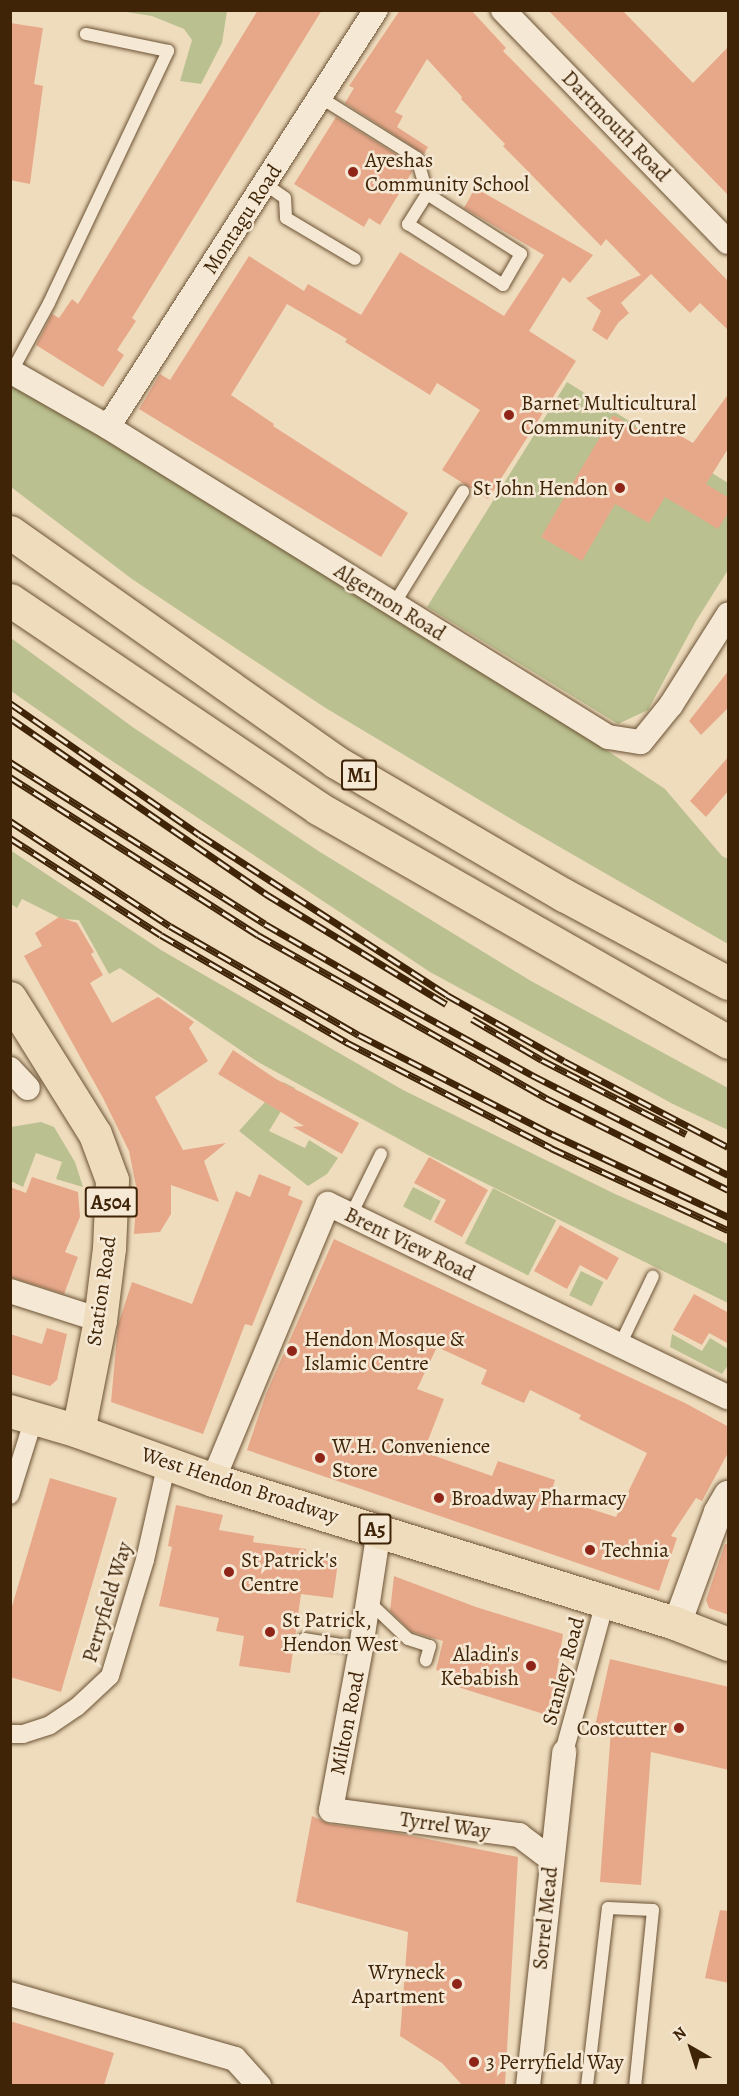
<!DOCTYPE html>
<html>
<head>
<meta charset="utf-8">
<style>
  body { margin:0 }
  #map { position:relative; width:739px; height:2096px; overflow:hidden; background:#efdcbd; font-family:Alegreya,serif }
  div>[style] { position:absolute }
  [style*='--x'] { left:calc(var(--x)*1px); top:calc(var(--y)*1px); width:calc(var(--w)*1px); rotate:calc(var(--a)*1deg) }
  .green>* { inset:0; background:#bac090; transform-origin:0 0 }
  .building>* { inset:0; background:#e7a88a }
  .roads { filter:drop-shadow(0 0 2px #6b5234) drop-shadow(0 0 2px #6b5234) }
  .service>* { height:12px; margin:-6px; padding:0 6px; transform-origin:6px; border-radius:6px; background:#f5e8d4 }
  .pedestrian>* { height:18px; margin:-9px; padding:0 9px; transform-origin:9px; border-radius:9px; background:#f5e8d4 }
  .minor>* { height:24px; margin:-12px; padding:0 12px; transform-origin:12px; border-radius:12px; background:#f5e8d4 }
  .tertiary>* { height:28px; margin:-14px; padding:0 14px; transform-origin:14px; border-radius:14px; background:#f5e8d4 }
  .primary>* { height:33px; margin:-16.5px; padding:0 16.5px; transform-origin:16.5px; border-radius:16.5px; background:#efdcbd }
  .motorway>* { height:33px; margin:-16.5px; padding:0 16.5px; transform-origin:16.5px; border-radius:16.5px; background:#efdcbd }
  .rail>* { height:7px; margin-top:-3.5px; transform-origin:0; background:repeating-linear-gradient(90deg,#f5e8d4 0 14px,#3f2407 0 28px); box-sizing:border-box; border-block:2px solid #3f2407 }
  .dots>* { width:16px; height:16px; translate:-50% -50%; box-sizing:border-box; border:3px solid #f5e8d4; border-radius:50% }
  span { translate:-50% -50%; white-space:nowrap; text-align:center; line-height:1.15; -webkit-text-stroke:5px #f5e8d4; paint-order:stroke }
  .shield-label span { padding:2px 4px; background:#f5e8d4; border:2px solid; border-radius:4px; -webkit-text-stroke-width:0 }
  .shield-label { font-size:20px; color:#3f2407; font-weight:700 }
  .street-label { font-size:21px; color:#3f2407 }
  .poi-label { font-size:21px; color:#3f2407 }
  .left { translate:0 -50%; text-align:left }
  .right { translate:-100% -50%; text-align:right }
  .frame { position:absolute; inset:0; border:12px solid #3f2407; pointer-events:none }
  .north { position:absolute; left:661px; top:2018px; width:60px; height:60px; -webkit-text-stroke:4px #f5e8d4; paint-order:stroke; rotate:321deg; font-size:16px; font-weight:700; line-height:24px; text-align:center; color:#3f2407 }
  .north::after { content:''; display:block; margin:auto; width:21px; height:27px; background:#3f2407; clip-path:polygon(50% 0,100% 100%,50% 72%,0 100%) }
</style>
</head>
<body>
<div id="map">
  <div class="green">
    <i style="clip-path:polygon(120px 11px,227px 11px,222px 43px,201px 84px,180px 81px,192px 40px,184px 29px,152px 16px)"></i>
    <i style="clip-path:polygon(10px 380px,525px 696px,665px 789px,722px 856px,728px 859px,728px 944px,518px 823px,324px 707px,132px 579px,11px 487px)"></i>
    <i style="clip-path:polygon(567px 382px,728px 483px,728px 570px,696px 621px,648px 710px,618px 724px,427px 607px)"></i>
    <i style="clip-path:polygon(11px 638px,134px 728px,320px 852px,531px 981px,728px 1088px,728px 1130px,673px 1104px,430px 972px,97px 751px,11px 691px)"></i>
    <i style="clip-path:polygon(10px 850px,161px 950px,403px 1090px,615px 1194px,728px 1244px,728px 1303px,430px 1156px,258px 1062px,120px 968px,109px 974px,79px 920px,62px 919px,22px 899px,17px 908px,11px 904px)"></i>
    <i style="clip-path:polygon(283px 1082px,295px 1088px,269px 1131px,305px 1148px,309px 1140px,338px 1158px,327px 1174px,308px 1186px,239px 1131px)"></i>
    <i style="clip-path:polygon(41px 1122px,54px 1127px,75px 1162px,83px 1187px,56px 1179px,62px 1162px,36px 1153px,23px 1187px,11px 1181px,11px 1127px)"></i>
    <i style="left:413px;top:1187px;width:31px;height:22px;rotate:27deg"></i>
    <i style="left:493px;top:1188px;width:71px;height:62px;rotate:27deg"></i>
    <i style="left:581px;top:1271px;width:25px;height:27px;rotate:26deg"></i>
    <i style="clip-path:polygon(672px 1334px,702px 1351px,710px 1338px,728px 1349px,728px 1365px,722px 1374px,670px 1347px)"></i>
  </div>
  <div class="building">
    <i style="clip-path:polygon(258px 10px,322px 10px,132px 318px,136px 321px,117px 350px,124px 355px,103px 387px,36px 345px,52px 314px,59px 318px,72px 299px,78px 304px)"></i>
    <i style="clip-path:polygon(400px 10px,471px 10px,506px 48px,503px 51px,729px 282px,729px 331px,700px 303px,690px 313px,651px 274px,621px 303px,629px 313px,618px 323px,607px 340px,592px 330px,601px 311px,586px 298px,641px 275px,606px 239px,601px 246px,503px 146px,505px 144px,461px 99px,462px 97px,427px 59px,395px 112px,403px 116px,397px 127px,428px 147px,424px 154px,345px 103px,354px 88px,349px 86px)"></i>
    <i style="clip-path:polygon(548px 10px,622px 10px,693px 83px,729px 46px,729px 196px)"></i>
    <i style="clip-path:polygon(10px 23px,43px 28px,34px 84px,43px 86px,30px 184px,10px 180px)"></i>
    <i style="clip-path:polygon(336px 117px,410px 163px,412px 172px,380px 225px,369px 218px,364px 227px,294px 184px)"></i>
    <i style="clip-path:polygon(475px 188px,593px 255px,570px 283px,563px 277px,529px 331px,576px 361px,488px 499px,442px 470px,480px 410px,437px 383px,430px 395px,345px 342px,347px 339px,287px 304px,231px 395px,274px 424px,273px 426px,408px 513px,381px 557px,139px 409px,160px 374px,170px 380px,249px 256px,304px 291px,308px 284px,361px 315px,400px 252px,504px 316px,544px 255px,464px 208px)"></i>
    <i style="clip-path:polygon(729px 393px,729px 447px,706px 484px,729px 498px,729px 511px,718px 529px,665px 497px,649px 523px,615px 504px,582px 561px,541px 537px,613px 415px,650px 436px,658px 423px,693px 443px)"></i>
    <i style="clip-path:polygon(729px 670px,729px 707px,701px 735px,689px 721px)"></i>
    <i style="clip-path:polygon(729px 756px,729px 790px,706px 817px,690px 801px)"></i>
    <i style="clip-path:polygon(59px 917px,77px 923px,94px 952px,91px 954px,103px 975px,90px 983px,112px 1023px,158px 997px,194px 1022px,189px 1028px,208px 1061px,155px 1097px,183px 1150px,226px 1143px,204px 1161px,219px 1202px,171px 1185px,171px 1214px,160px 1232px,134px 1234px,137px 1191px,129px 1151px,103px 1098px,24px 956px,42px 946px,35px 933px)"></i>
    <i style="clip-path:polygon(233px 1050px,276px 1079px,359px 1123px,342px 1154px,293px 1127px,304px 1126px,218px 1074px)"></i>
    <i style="clip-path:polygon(429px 1157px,488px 1190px,462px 1237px,434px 1222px,446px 1200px,414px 1183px)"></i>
    <i style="clip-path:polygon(259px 1174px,291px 1187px,288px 1195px,303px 1201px,252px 1326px,245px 1324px,203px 1434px,111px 1402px,118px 1325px,132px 1282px,192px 1304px,236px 1191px,250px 1197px)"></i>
    <i style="clip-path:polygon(32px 1177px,78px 1192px,80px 1217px,65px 1252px,78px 1257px,64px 1294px,10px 1277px,10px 1187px,26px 1193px)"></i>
    <i style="clip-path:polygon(560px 1225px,619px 1258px,607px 1280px,580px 1265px,567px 1289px,534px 1271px)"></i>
    <i style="clip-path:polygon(evenodd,334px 1239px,685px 1403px,729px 1427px,729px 1451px,702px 1501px,696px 1498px,671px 1536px,677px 1538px,659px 1591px,247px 1450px,266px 1394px,334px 1239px,437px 1347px,487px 1370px,481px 1384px,524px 1403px,530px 1390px,581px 1415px,579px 1419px,647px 1453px,616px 1517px,550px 1496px,555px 1480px,498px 1461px,492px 1476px,435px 1456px,438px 1447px,427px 1443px,444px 1399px,417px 1389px,437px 1347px)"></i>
    <i style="clip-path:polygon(694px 1294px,729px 1313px,729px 1344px,709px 1333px,702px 1345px,673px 1330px)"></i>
    <i style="clip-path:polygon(47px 1328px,67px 1334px,57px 1380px,50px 1386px,10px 1374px,10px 1334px,42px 1344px)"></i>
    <i style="clip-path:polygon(50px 1478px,117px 1498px,61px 1692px,10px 1677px,10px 1613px)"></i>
    <i style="clip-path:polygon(176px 1505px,223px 1515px,219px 1530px,254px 1536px,253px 1542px,306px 1549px,305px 1557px,338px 1562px,333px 1598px,301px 1594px,290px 1673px,239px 1666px,244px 1636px,216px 1631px,219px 1618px,159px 1606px,172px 1547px,168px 1546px)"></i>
    <i style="clip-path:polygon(725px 1544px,729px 1544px,729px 1615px,709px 1608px,706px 1600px)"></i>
    <i style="clip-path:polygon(394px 1576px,476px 1607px,563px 1634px,550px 1716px,458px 1687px,460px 1675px,436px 1670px,443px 1641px,412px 1632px,390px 1611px)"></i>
    <i style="clip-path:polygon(610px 1659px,729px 1687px,729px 1770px,651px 1752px,641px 1885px,600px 1882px,611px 1729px,595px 1726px)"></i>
    <i style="clip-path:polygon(312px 1816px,329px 1824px,397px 1833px,518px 1857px,505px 2085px,462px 2085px,442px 2063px,400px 2036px,408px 1932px,296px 1902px)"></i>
    <i style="clip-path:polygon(720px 1910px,729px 1911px,729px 1983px,705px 1978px)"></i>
    <i style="clip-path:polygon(10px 2021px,114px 2053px,104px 2085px,10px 2085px)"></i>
  </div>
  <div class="roads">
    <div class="service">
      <i style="--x:318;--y:96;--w:117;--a:32.1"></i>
      <i style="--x:417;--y:158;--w:37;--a:74"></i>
      <i style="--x:427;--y:194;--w:36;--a:122"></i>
      <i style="--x:408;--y:224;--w:113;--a:32.7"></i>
      <i style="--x:503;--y:285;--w:36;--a:-60"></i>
      <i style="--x:521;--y:254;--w:112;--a:-147.4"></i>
      <i style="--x:265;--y:184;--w:24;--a:35"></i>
      <i style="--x:285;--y:198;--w:20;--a:87"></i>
      <i style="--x:286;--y:218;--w:80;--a:30.7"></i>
      <i style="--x:12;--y:371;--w:77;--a:-61.4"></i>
      <i style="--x:49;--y:303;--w:279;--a:-64.7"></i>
      <i style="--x:168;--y:51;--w:84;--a:-168.3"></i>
      <i style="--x:394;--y:604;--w:132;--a:-58.4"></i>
      <i style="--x:351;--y:1215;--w:68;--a:-63.8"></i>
      <i style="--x:620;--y:1345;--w:76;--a:-64.4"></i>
      <i style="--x:368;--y:1601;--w:55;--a:43.5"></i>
      <i style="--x:408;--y:1639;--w:23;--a:18"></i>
      <i style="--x:430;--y:1646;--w:15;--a:106"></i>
      <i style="--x:304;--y:1639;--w:58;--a:9"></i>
      <i style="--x:587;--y:2086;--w:179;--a:-83.3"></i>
      <i style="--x:608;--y:1908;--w:45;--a:2.5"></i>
      <i style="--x:653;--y:1910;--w:177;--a:95.8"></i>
    </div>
    <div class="pedestrian">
      <i style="--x:10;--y:1495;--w:81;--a:-72.7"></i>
      <i style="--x:10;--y:1734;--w:13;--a:0"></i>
      <i style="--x:23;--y:1734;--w:28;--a:-18"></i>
      <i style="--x:50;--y:1725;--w:32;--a:-34"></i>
      <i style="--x:77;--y:1707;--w:45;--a:-43.2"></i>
      <i style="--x:110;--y:1676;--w:121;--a:-73.2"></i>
      <i style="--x:145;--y:1560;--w:100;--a:-77.3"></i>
      <i style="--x:564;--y:1752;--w:156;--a:-74.7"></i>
    </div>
    <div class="minor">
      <i style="--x:503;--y:10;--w:323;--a:45.9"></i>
      <i style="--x:10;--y:371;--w:113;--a:29.7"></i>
      <i style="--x:108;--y:427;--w:588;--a:31.8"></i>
      <i style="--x:608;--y:737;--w:33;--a:9"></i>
      <i style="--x:641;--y:742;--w:48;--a:-51"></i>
      <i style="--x:671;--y:705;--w:107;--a:-57.7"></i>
      <i style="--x:108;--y:427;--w:496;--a:-57.3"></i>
      <i style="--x:10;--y:1069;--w:26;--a:47"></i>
      <i style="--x:10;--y:1291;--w:95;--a:17.9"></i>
      <i style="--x:213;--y:1480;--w:299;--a:-67.4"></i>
      <i style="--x:328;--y:1204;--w:444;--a:25.8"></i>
      <i style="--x:379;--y:1530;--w:119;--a:98.7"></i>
      <i style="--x:361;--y:1648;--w:165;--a:100.5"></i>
      <i style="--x:331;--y:1810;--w:190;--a:7.6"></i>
      <i style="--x:519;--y:1835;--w:40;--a:37"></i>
      <i style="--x:10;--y:1994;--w:234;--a:16.1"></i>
      <i style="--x:235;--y:2059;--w:36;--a:48"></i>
      <i style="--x:528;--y:2086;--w:336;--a:-83.8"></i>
    </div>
    <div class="tertiary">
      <i style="--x:677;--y:1624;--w:119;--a:-69.9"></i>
      <i style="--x:718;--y:1512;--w:20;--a:-60"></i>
    </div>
    <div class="primary">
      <i style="--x:10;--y:998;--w:160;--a:58"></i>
      <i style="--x:95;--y:1134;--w:49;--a:69.7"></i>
      <i style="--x:112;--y:1180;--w:68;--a:92.5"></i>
      <i style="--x:109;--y:1248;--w:73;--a:97.1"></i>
      <i style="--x:100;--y:1320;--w:113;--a:101.2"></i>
      <i style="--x:10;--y:1411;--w:71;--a:16.4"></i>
      <i style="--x:78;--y:1431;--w:144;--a:19.9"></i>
      <i style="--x:213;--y:1480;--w:486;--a:17.2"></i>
      <i style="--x:677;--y:1624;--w:55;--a:21.4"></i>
    </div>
    <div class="motorway">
      <i style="--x:10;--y:532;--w:399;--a:35.2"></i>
      <i style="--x:336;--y:762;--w:264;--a:30.3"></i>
      <i style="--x:564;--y:895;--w:186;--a:28.2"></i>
      <i style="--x:10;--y:600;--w:372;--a:34"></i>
      <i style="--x:318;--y:808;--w:472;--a:29.7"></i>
    </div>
  </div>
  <div class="rail">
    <i style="--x:10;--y:703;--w:231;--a:34.8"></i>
    <i style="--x:200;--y:835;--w:294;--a:32.9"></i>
    <i style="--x:447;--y:995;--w:134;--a:29.4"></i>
    <i style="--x:564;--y:1061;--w:185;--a:27.7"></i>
    <i style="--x:10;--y:718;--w:311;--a:34.5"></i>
    <i style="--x:266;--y:894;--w:211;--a:31.4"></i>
    <i style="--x:10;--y:762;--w:302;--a:32.4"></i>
    <i style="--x:265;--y:924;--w:170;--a:30"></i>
    <i style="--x:412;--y:1009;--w:137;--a:28.8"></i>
    <i style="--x:532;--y:1075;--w:220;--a:27"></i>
    <i style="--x:10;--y:777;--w:294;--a:32.5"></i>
    <i style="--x:258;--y:935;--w:331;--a:29.5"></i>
    <i style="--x:546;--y:1098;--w:204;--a:26.8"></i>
    <i style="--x:10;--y:821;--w:191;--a:33.3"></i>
    <i style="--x:170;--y:926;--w:218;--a:30"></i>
    <i style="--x:359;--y:1035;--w:217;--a:27.2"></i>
    <i style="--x:552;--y:1134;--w:195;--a:25.2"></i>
    <i style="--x:10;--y:838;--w:179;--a:32.7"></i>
    <i style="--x:161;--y:935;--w:214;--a:30"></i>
    <i style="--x:346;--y:1042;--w:231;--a:27.3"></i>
    <i style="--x:551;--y:1148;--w:195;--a:24.9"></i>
    <i style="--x:472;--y:1019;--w:81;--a:30.4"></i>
    <i style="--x:542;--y:1060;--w:162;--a:27.2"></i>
  </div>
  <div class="dots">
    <i style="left:353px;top:172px;background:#8f2418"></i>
    <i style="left:509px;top:415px;background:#8f2418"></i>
    <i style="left:620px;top:488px;background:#8f2418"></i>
    <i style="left:292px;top:1351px;background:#8f2418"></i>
    <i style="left:320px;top:1458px;background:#8f2418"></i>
    <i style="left:439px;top:1498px;background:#8f2418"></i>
    <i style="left:590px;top:1550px;background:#8f2418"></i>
    <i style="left:229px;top:1572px;background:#8f2418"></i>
    <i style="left:270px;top:1632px;background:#8f2418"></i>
    <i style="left:531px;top:1666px;background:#8f2418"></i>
    <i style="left:679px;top:1728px;background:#8f2418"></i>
    <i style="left:457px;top:1984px;background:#8f2418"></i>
    <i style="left:474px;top:2062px;background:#8f2418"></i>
  </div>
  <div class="shield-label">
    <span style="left:359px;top:775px">M1</span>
    <span style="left:111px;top:1202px">A504</span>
    <span style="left:375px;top:1529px">A5</span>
  </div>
  <div class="street-label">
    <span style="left:616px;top:126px;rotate:46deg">Dartmouth Road</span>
    <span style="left:242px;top:219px;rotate:-57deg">Montagu Road</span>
    <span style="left:390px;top:602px;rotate:32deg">Algernon Road</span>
    <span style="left:410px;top:1244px;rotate:26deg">Brent View Road</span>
    <span style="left:101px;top:1291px;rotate:-82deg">Station Road</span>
    <span style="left:240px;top:1485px;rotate:18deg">West Hendon Broadway</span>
    <span style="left:107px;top:1602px;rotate:-73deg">Perryfield Way</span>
    <span style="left:563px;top:1671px;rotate:-75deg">Stanley Road</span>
    <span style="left:347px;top:1723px;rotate:-79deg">Milton Road</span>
    <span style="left:445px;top:1825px;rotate:8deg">Tyrrel Way</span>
    <span style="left:545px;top:1918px;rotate:-84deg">Sorrel Mead</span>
  </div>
  <div class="poi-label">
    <span class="left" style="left:365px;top:172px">Ayeshas<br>Community School</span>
    <span class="left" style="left:521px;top:415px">Barnet Multicultural<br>Community Centre</span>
    <span class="right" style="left:608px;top:488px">St John Hendon</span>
    <span class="left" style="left:304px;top:1351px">Hendon Mosque &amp;<br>Islamic Centre</span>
    <span class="left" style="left:332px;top:1458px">W.H. Convenience<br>Store</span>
    <span class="left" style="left:451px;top:1498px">Broadway Pharmacy</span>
    <span class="left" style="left:602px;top:1550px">Technia</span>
    <span class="left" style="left:241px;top:1572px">St Patrick's<br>Centre</span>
    <span class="left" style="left:282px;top:1632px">St Patrick,<br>Hendon West</span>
    <span class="right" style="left:519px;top:1666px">Aladin's<br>Kebabish</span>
    <span class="right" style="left:667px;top:1728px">Costcutter</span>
    <span class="right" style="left:445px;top:1984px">Wryneck<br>Apartment</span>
    <span class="left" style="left:486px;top:2062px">3 Perryfield Way</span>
  </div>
  <div class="frame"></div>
  <div class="north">N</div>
</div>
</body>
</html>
